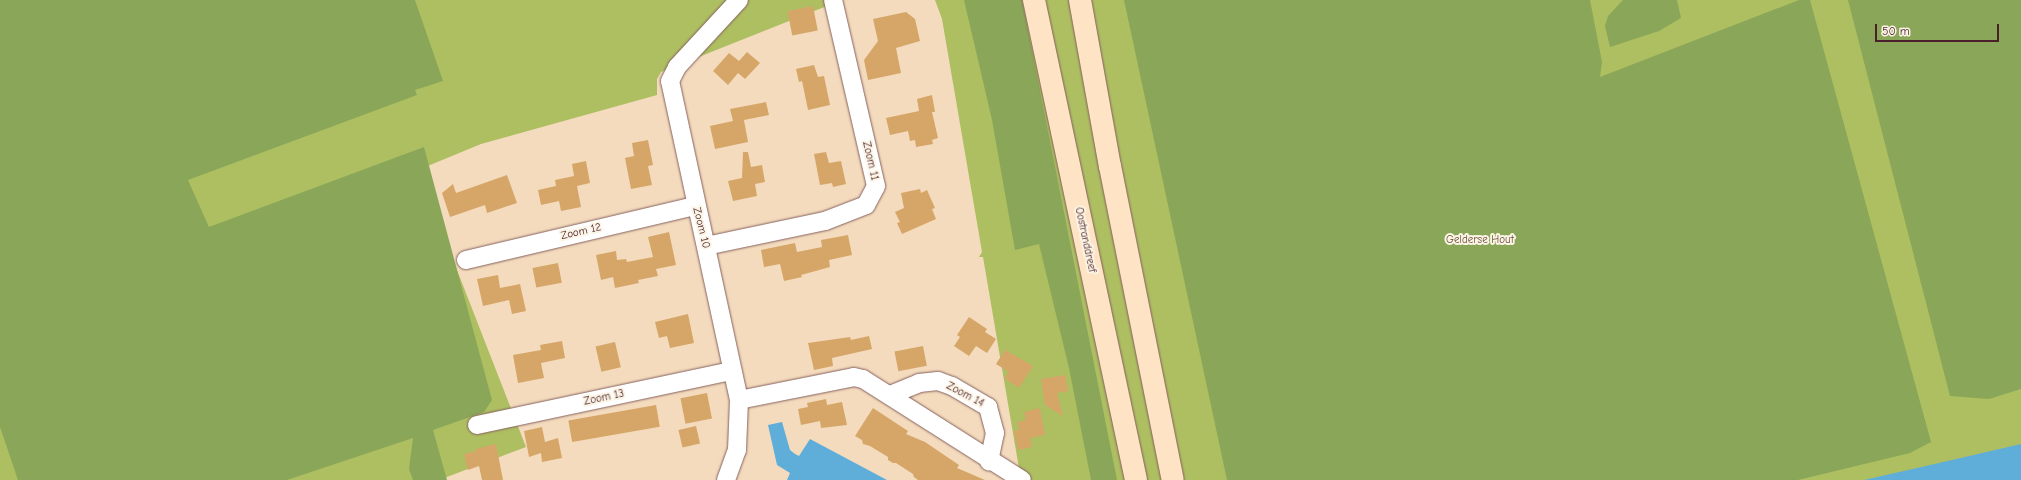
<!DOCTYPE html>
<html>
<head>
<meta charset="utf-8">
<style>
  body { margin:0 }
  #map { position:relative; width:2021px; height:480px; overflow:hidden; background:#f4dbbd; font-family:"Comic Neue",sans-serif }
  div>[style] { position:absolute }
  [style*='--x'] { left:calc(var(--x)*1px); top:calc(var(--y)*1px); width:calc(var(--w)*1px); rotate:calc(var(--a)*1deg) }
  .green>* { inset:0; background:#aebf62 }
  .forest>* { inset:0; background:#8aa658 }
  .water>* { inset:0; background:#5faed9 }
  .building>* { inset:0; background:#d5a667; transform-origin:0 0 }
  .roads { filter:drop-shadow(0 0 1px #86615e) drop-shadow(0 0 1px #86615e) }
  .street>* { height:18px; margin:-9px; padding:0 9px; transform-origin:9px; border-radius:9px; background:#fff }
  .secondary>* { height:22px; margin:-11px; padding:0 11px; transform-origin:11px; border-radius:11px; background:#fee4c5 }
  span { translate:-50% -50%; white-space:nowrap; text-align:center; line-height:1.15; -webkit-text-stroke:4px #fcf5e5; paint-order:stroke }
  .street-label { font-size:11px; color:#4a1f2b }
  .park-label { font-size:11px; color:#684f3c }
  .scale { position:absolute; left:1875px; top:24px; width:124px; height:18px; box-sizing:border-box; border:2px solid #4a1f2b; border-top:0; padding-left:5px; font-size:12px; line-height:14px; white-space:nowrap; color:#4a1f2b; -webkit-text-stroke:3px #fcf5e5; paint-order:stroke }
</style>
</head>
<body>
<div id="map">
  <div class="green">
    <i style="clip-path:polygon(0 0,842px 0,661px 72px,657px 79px,657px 95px,481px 144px,418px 170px,526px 447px,439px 480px,0 480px)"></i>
    <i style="clip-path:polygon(935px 0,2021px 0,2021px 467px,1983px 480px,1021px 480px,983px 257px,979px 257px,982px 252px,942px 19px)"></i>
  </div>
  <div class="forest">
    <i style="clip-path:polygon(0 0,415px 0,443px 81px,415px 90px,417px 95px,188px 180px,209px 227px,424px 147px,492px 400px,484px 412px,433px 430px,447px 480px,413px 480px,409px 469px,413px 438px,287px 480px,18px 480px,0 427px)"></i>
    <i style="clip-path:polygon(964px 0,1022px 0,1117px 480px,1091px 480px,1069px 368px,1039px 244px,1015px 250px,992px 120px)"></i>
    <i style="clip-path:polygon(1124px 0,1590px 0,1602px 62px,1600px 77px,1799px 0,1810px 0,1931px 442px,1910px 453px,1798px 480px,1227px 480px)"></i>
    <i style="clip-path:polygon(1623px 0,1677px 0,1681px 18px,1659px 31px,1610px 47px,1605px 26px,1608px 16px)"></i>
    <i style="clip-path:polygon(1848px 0,2021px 0,2021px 389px,1989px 399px,1950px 396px)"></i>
  </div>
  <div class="water">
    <i style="clip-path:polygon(782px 422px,790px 450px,795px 454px,799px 456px,810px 439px,887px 480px,787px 480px,790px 473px,777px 465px,768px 425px)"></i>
    <i style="clip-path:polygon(2021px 444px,2021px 480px,1864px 480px,1939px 463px)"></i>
  </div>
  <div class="building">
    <i style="left:813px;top:6px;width:25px;height:26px;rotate:79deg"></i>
    <i style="clip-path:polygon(906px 12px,915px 19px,920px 41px,896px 48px,901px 73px,868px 80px,864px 60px,878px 41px,873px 19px)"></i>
    <i style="clip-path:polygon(747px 52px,760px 63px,745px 79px,738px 73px,728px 85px,713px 71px,729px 53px,739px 61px)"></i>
    <i style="clip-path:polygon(814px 65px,818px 77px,824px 76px,830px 105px,808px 110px,802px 81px,799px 82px,796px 69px)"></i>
    <i style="clip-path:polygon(932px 95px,935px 112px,932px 112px,938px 138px,932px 140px,933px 144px,916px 147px,915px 140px,910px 141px,908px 131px,890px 135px,886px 118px,919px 111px,917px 99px)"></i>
    <i style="clip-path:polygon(766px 102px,769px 115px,744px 120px,748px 142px,715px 149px,710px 126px,733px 121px,730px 109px)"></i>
    <i style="clip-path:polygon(648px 140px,653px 165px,648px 166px,652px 185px,631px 189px,625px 158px,634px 156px,632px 143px)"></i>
    <i style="clip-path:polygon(743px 152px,748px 152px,751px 167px,762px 165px,765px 182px,755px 184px,757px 196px,733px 201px,728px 181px,742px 178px)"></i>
    <i style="clip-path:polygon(826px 152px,829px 163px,841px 161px,846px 184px,833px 187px,832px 183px,820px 185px,814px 154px)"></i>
    <i style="clip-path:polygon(586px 161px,590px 183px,577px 186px,581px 207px,561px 211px,559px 201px,541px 205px,538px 190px,556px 186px,555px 180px,574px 176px,572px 164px)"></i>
    <i style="clip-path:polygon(507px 175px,517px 203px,487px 213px,485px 205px,450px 217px,442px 193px,453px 184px,456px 193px)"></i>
    <i style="clip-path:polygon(920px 189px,921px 193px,927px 190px,935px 208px,932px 209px,936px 219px,902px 234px,897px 223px,900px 222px,895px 212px,904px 208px,901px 193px)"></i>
    <i style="clip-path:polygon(669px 232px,676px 265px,656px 269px,658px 276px,638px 280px,639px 283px,615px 288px,613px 277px,601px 280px,596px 255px,616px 251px,617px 260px,626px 259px,627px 262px,653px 257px,648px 237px)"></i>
    <i style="clip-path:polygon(848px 235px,852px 255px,829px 260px,830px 267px,801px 275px,802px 277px,784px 281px,780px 264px,764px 267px,761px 250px,795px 243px,797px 252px,822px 247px,821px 240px)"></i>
    <i style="left:558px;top:263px;width:20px;height:26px;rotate:79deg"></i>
    <i style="clip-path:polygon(498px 275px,500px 288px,520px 284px,526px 311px,512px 314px,509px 300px,483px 306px,477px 279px)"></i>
    <i style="clip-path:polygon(688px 314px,694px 343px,670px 348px,667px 336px,659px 338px,655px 322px)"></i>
    <i style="clip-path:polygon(969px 317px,987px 329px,985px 332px,996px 339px,987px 353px,976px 346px,969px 356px,954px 346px,960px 337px,957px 335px)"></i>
    <i style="clip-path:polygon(869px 336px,872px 349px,832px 358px,833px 366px,814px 370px,808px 343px,850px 337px,851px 340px)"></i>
    <i style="clip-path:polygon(562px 341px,565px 358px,541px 363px,544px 378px,518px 383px,513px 355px,541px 350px,540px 345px)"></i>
    <i style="left:615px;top:342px;width:26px;height:20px;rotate:77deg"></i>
    <i style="left:923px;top:346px;width:20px;height:29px;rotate:79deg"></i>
    <i style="clip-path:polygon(1005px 350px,1033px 366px,1019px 388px,1004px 378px,1009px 372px,996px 364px)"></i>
    <i style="clip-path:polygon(1065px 375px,1068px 391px,1057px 393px,1063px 416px,1045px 405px,1041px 379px)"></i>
    <i style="left:707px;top:393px;width:26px;height:27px;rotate:79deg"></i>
    <i style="clip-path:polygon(826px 399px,827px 405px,842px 402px,847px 425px,821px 428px,820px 421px,801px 425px,798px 409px,808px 407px,807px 403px)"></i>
    <i style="left:656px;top:405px;width:22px;height:89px;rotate:80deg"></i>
    <i style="clip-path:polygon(873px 408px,908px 431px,906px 434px,925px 442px,959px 465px,957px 468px,985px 480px,918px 480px,914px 477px,913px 474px,896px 463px,893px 463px,888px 460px,888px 457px,870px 446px,863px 444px,862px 440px,855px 436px)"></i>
    <i style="clip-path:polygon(1040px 408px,1045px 435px,1030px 438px,1032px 447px,1018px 450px,1014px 431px,1019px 430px,1017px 422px,1026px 420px,1024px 412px)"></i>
    <i style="left:696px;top:426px;width:18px;height:18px;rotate:77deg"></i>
    <i style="clip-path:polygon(542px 427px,545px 442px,558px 438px,562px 458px,542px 462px,541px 453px,529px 457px,524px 431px)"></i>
    <i style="clip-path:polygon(496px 444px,503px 480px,482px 480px,479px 466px,468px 470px,464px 454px,476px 451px,476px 449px)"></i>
  </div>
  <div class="roads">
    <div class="street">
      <i style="--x:706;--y:246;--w:122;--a:-11.9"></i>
      <i style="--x:825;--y:221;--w:44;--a:-21.3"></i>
      <i style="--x:866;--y:205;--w:21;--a:-62"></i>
      <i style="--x:876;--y:186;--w:191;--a:-103"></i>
      <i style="--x:466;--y:260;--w:235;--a:-13.3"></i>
      <i style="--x:890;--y:395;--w:31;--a:-22"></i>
      <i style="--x:919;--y:383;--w:19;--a:-6"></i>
      <i style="--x:938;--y:381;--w:15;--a:20"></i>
      <i style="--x:952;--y:386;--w:42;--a:30.3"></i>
      <i style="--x:988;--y:407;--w:27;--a:75"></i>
      <i style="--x:995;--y:433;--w:29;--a:102"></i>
      <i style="--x:739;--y:400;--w:117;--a:-11.3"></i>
      <i style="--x:854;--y:377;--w:9;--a:13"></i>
      <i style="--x:863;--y:379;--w:188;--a:32.4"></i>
      <i style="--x:477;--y:425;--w:261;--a:-12"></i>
      <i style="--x:726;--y:480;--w:32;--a:-70"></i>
      <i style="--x:737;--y:450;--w:50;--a:-87.7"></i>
      <i style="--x:739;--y:400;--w:326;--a:-102.2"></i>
      <i style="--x:670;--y:81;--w:16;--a:-63"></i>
      <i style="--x:677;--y:67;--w:91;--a:-47.2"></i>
    </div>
    <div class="secondary">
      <i style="--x:1034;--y:0;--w:491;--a:78"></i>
      <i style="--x:1080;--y:0;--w:169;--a:79.8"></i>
      <i style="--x:1110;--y:166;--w:320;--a:78.7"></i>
    </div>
  </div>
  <div class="street-label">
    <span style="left:870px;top:161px;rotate:77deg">Zoom 11</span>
    <span style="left:701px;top:228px;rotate:76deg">Zoom 10</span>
    <span style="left:581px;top:232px;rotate:-13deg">Zoom 12</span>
    <span style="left:1085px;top:240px;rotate:78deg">Oostranddreef</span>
    <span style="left:965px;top:395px;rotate:28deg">Zoom 14</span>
    <span style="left:604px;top:398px;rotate:-12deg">Zoom 13</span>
  </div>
  <div class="park-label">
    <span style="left:1480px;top:240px">Gelderse Hout</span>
  </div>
  <div class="scale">50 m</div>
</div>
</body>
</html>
